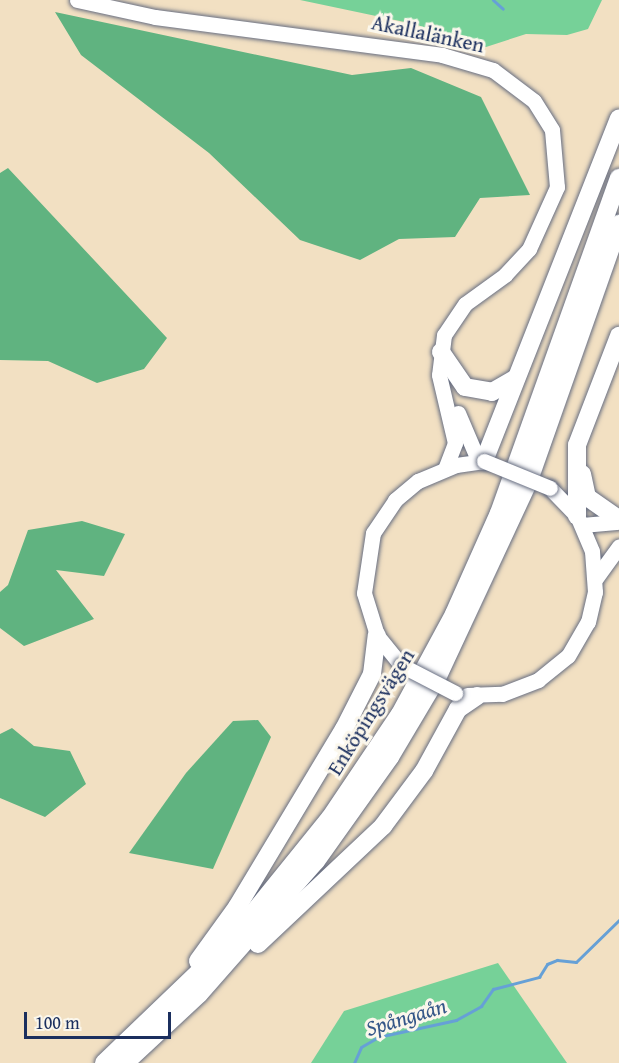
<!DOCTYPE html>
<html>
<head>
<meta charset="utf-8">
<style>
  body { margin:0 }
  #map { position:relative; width:619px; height:1063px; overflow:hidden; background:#f2e0c2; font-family:"Gentium Book Plus",serif }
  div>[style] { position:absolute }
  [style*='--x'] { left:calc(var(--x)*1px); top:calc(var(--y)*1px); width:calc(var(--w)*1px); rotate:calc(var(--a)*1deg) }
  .green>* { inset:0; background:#76d198 }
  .forest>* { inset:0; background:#60b380 }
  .stream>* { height:3px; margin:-1.5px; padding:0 1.5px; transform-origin:1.5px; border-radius:1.5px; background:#66a0d6 }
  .roads { filter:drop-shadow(0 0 2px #666d81) drop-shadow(0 0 2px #666d81) }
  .secondary>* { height:15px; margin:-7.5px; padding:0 7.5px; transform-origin:7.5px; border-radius:7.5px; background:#fff }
  .highway>* { height:18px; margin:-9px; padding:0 9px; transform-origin:9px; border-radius:9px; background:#fff }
  .bridges { filter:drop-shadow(0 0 2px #666d81) drop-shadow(0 0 2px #666d81) }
  .secondary-bridge>* { height:15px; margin:-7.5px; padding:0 7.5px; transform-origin:7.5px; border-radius:7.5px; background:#fff }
  span { translate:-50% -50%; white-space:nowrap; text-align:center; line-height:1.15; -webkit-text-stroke:6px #fbf7ec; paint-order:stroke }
  .street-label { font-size:21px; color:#1b2f5e }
  .water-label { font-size:22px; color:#355788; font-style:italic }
  .scale { position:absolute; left:24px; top:1012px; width:147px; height:27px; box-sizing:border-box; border:3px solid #1b2f5e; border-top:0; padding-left:8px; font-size:18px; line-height:21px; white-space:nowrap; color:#1b2f5e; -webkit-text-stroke:4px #fbf7ec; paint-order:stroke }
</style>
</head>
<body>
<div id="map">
  <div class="green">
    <i style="clip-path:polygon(300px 0,602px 0,588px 29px,567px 35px,526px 34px,486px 47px,414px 24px)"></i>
    <i style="clip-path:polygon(498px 963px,567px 1063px,311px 1063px,344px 1011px)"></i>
  </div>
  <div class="forest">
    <i style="clip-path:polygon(55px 12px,352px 75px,411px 68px,481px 97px,530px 195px,480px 198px,455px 237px,399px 239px,360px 260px,300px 240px,209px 153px,81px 55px)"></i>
    <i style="clip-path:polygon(8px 168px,167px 338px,144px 369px,97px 383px,48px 361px,0 360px,0 173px)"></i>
    <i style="clip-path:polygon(82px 521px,125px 534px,104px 576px,56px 570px,94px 619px,24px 646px,0 628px,0 592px,8px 585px,28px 530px)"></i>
    <i style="clip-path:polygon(258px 720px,271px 737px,213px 869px,129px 853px,186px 773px,233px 721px)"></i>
    <i style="clip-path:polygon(12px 728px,34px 746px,70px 751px,86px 784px,45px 817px,0 798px,0 734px)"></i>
  </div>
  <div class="stream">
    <i style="--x:493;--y:0;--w:13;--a:42"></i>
    <i style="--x:354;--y:1063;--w:17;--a:-66"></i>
    <i style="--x:361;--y:1047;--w:20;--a:-30"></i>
    <i style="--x:378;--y:1037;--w:80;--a:-12.3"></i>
    <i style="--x:456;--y:1020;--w:29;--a:-29"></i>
    <i style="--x:481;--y:1006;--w:21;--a:-55"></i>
    <i style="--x:493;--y:989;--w:48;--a:-14.6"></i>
    <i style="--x:539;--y:977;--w:15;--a:-58"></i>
    <i style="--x:547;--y:964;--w:11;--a:-22"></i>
    <i style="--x:557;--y:960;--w:19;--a:6"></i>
    <i style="--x:576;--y:962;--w:60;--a:-44.3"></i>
  </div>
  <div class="roads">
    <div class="secondary">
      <i style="--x:77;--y:0;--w:80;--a:12.3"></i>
      <i style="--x:155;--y:17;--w:290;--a:7.5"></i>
      <i style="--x:442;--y:55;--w:53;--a:16.4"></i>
      <i style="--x:493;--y:70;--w:51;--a:37.1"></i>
      <i style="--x:534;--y:101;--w:34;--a:58"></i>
      <i style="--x:552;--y:130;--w:57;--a:85"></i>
      <i style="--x:557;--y:187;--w:68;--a:114.3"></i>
      <i style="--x:529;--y:249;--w:35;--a:133"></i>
      <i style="--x:505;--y:275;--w:49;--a:144.1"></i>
      <i style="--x:465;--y:304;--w:37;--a:124"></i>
      <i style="--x:444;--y:335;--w:40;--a:97.1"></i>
      <i style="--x:439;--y:375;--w:70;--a:76.8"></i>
      <i style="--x:455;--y:443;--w:28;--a:111"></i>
      <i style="--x:458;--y:413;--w:51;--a:66.9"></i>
      <i style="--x:582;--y:525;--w:37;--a:-5"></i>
      <i style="--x:596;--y:578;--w:39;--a:-54"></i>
      <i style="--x:401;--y:665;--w:38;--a:-129"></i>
      <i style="--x:377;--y:635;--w:44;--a:-107.2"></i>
      <i style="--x:364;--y:593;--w:61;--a:-81.5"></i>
      <i style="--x:373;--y:533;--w:40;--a:-56"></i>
      <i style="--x:395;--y:500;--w:30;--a:-40"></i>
      <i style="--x:418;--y:481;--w:41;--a:-22.8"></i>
      <i style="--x:456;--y:465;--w:28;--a:-8"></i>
      <i style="--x:467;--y:695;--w:35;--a:-2"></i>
      <i style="--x:502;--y:694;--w:39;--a:-21"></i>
      <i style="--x:538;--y:680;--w:38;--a:-39"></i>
      <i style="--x:568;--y:656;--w:39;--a:-60"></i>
      <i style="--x:588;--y:622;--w:31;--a:-77"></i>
      <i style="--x:595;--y:592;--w:41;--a:-94.2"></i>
      <i style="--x:592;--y:551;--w:38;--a:-113"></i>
      <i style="--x:577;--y:516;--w:39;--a:-134"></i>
    </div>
    <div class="highway">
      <i style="--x:441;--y:352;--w:42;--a:55.6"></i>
      <i style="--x:465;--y:387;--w:27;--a:10"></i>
      <i style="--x:492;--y:392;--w:28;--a:-30"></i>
      <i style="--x:484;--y:461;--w:368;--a:-68.5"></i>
      <i style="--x:582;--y:474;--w:24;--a:78"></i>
      <i style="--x:587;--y:497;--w:39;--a:35"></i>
      <i style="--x:577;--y:516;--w:71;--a:-90"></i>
      <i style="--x:577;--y:445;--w:117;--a:-68.9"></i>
      <i style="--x:258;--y:944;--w:172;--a:-43.3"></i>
      <i style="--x:383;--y:826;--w:69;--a:-53.3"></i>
      <i style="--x:424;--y:771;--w:71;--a:-61.3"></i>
      <i style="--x:458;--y:709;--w:23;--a:-34"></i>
      <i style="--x:198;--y:961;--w:67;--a:-54.2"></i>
      <i style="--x:237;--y:907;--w:208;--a:-59"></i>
      <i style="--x:344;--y:729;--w:62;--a:-63"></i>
      <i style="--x:372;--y:674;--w:39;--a:-83"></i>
      <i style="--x:104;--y:1063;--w:173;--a:-43.8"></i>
      <i style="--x:229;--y:943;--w:161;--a:-51.1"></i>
      <i style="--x:330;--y:818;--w:125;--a:-56.1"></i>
      <i style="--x:400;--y:714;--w:114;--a:-61.6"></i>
      <i style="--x:454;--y:614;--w:111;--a:-66"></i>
      <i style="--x:499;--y:513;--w:356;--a:-70.3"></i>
      <i style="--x:125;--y:1063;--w:101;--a:-43"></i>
      <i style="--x:199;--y:994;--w:177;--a:-48.7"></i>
      <i style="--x:316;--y:861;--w:128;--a:-54.6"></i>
      <i style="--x:390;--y:757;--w:92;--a:-59.3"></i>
      <i style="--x:437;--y:678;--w:215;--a:-65"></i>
      <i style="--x:528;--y:483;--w:275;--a:-70.6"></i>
    </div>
  </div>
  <div class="bridges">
    <div class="secondary-bridge">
      <i style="--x:484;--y:461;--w:71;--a:22.2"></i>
      <i style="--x:401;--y:665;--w:61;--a:27.4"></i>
    </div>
  </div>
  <div class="street-label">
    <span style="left:428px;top:34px;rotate:12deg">Akallalänken</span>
    <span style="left:371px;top:712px;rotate:-58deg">Enköpingsvägen</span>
  </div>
  <div class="water-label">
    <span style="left:406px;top:1017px;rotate:-17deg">Spångaån</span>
  </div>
  <div class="scale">100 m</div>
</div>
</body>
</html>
